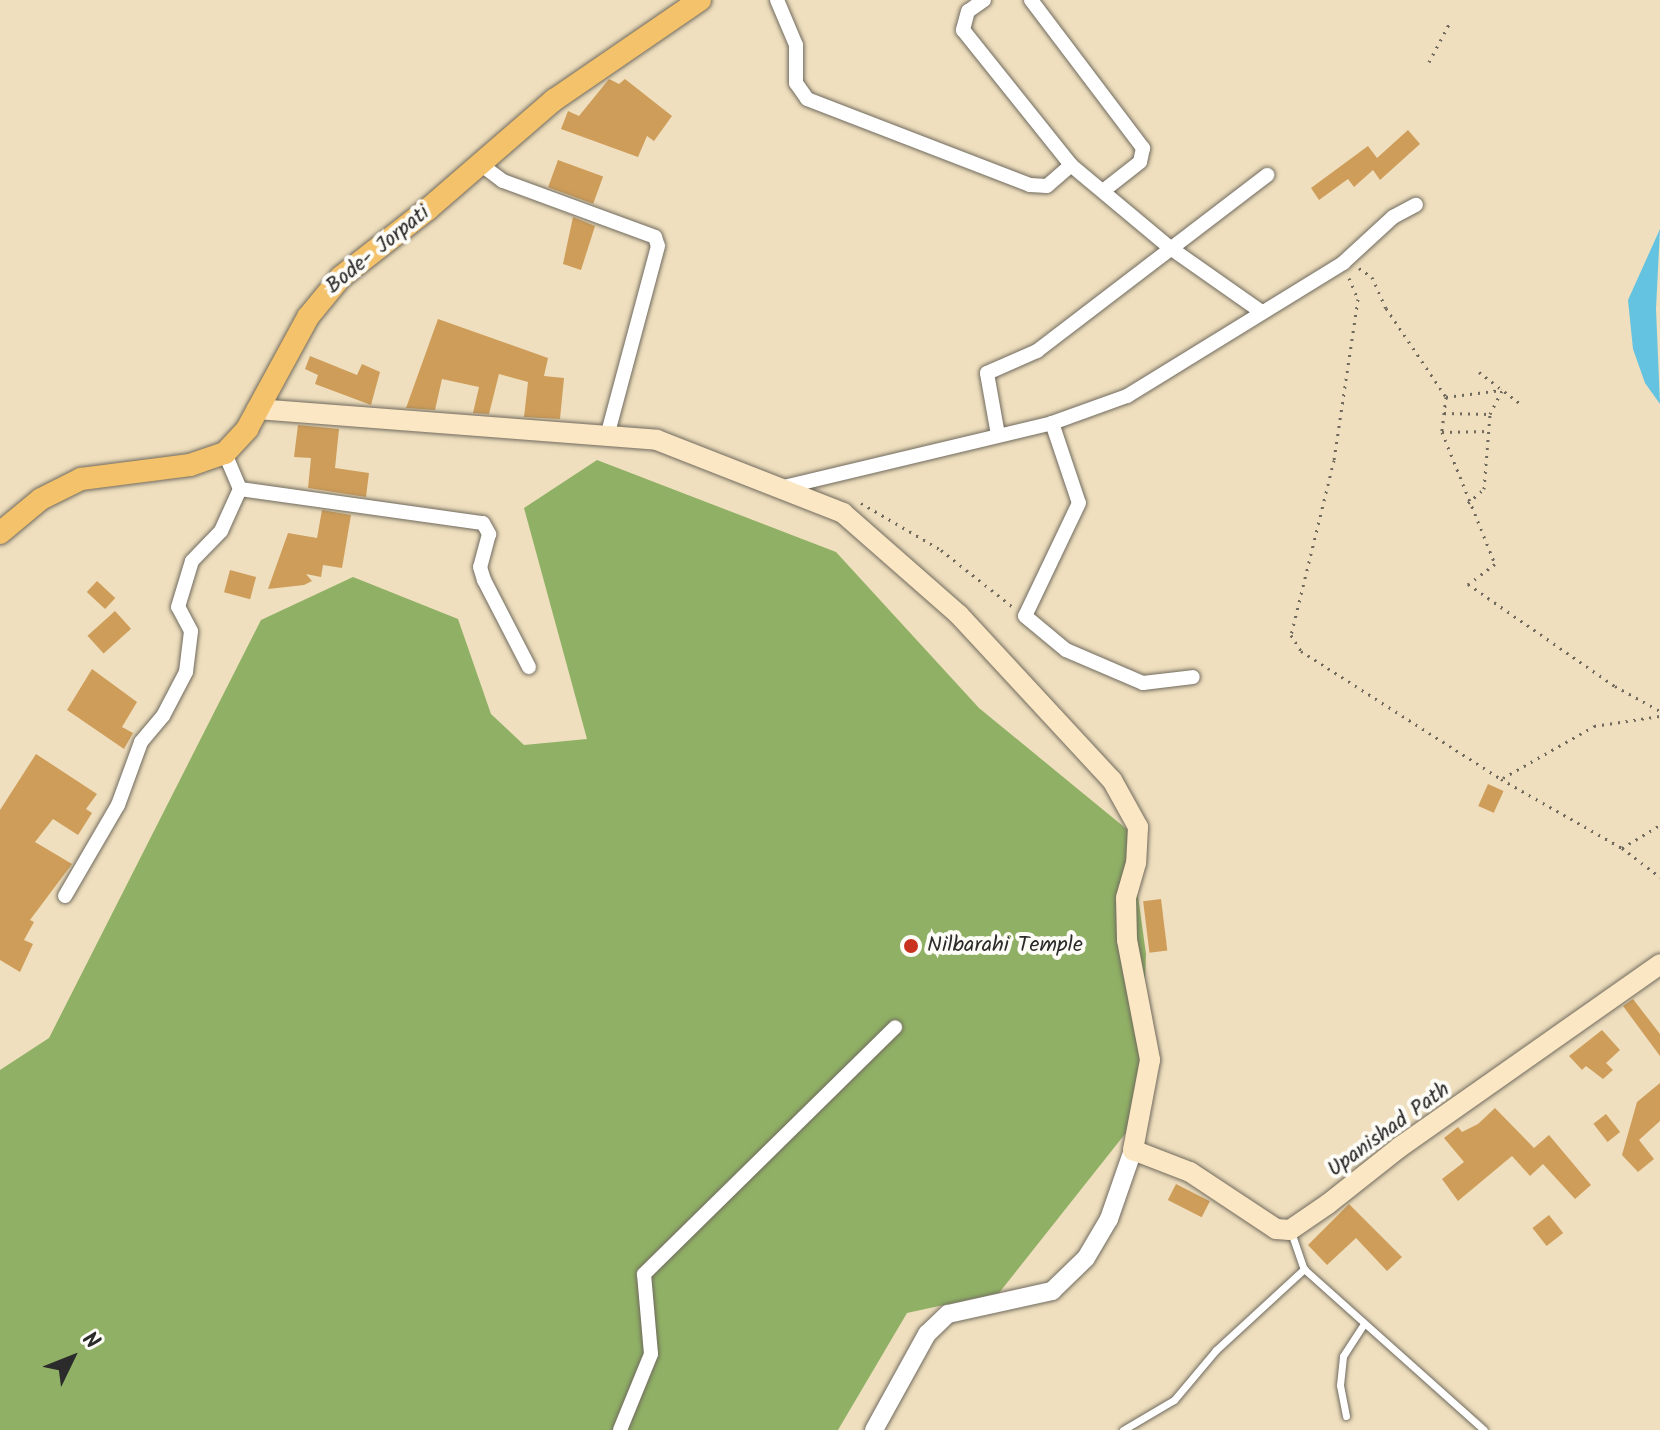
<!DOCTYPE html>
<html>
<head>
<meta charset="utf-8">
<style>
  body { margin:0 }
  #map { position:relative; width:1660px; height:1430px; overflow:hidden; background:#efdfbe; font-family:Kalam,sans-serif }
  div>[style] { position:absolute }
  [style*='--x'] { left:calc(var(--x)*1px); top:calc(var(--y)*1px); width:calc(var(--w)*1px); rotate:calc(var(--a)*1deg) }
  .forest>* { inset:0; background:#90b165 }
  .water>* { inset:0; background:#63c3e1 }
  .building>* { inset:0; background:#ce9d59; transform-origin:0 0 }
  .path>* { height:3px; margin-top:-1.5px; transform-origin:0; background:repeating-linear-gradient(90deg,#706a5e 0 2px,transparent 0 8px) }
  .roads { filter:drop-shadow(0 0 2px #706a5e) drop-shadow(0 0 2px #706a5e) }
  .service>* { height:7px; margin:-3.5px; padding:0 3.5px; transform-origin:3.5px; border-radius:3.5px; background:#fff }
  .minor>* { height:14px; margin:-7px; padding:0 7px; transform-origin:7px; border-radius:7px; background:#fff }
  .tertiary>* { height:18px; margin:-9px; padding:0 9px; transform-origin:9px; border-radius:9px; background:#fff }
  .secondary>* { height:20px; margin:-10px; padding:0 10px; transform-origin:10px; border-radius:10px; background:#fbe7c3 }
  .primary>* { height:22px; margin:-11px; padding:0 11px; transform-origin:11px; border-radius:11px; background:#f4c26a }
  .dots>* { width:22px; height:22px; translate:-50% -50%; box-sizing:border-box; border:4px solid #fdfcf7; border-radius:50% }
  span { translate:-50% -50%; white-space:nowrap; text-align:center; line-height:1.15; -webkit-text-stroke:8px #fdfcf7; paint-order:stroke }
  .street-label { font-size:22px; color:#2b2b2b }
  .poi-label { font-size:22px; color:#2b2b2b }
  .left { translate:0 -50%; text-align:left }
  .north { position:absolute; left:32px; top:1318px; width:80px; height:80px; -webkit-text-stroke:6px #fdfcf7; paint-order:stroke; rotate:47deg; font-size:22px; font-weight:700; line-height:32px; text-align:center; color:#2b2b2b }
  .north::after { content:''; display:block; margin:auto; width:28px; height:36px; background:#2b2b2b; clip-path:polygon(50% 0,100% 100%,50% 72%,0 100%) }
</style>
</head>
<body>
<div id="map">
  <div class="forest">
    <i style="clip-path:polygon(597px 460px,836px 552px,979px 708px,1129px 831px,1146px 954px,1140px 1115px,999px 1293px,907px 1313px,838px 1430px,0 1430px,0 1070px,49px 1038px,261px 620px,353px 577px,458px 619px,491px 714px,524px 745px,587px 739px,524px 508px)"></i>
  </div>
  <div class="water">
    <i style="clip-path:polygon(1660px 229px,1656px 309px,1660px 404px,1645px 383px,1633px 349px,1628px 300px)"></i>
  </div>
  <div class="building">
    <i style="clip-path:polygon(609px 79px,619px 84px,625px 79px,672px 116px,654px 141px,647px 136px,638px 157px,561px 129px,568px 111px,579px 116px)"></i>
    <i style="clip-path:polygon(1408px 130px,1420px 144px,1380px 180px,1373px 170px,1354px 187px,1348px 179px,1319px 200px,1311px 188px,1368px 146px,1377px 158px)"></i>
    <i style="left:558px;top:160px;width:48px;height:29px;rotate:20deg"></i>
    <i style="clip-path:polygon(573px 217px,595px 226px,581px 270px,563px 264px)"></i>
    <i style="clip-path:polygon(438px 319px,548px 358px,544px 376px,564px 378px,560px 419px,524px 417px,528px 382px,499px 374px,489px 414px,473px 413px,479px 387px,442px 379px,435px 410px,406px 408px)"></i>
    <i style="clip-path:polygon(310px 356px,357px 375px,362px 364px,380px 372px,371px 405px,315px 384px,318px 375px,305px 369px)"></i>
    <i style="clip-path:polygon(298px 425px,339px 429px,335px 468px,369px 473px,366px 497px,308px 488px,311px 458px,294px 457px)"></i>
    <i style="clip-path:polygon(322px 510px,351px 515px,342px 568px,323px 565px,321px 577px,306px 574px,312px 581px,304px 585px,268px 589px,288px 533px,317px 538px)"></i>
    <i style="left:230px;top:570px;width:27px;height:23px;rotate:15deg"></i>
    <i style="left:97px;top:581px;width:25px;height:15px;rotate:43deg"></i>
    <i style="left:115px;top:611px;width:24px;height:37px;rotate:48deg"></i>
    <i style="clip-path:polygon(92px 669px,137px 702px,122px 727px,133px 733px,124px 749px,67px 710px)"></i>
    <i style="clip-path:polygon(36px 754px,97px 794px,86px 809px,92px 813px,78px 835px,53px 819px,35px 842px,72px 864px,30px 920px,34px 922px,24px 940px,33px 944px,20px 972px,0 960px,0 810px)"></i>
    <i style="left:1488px;top:784px;width:17px;height:24px;rotate:24deg"></i>
    <i style="left:1161px;top:899px;width:52px;height:18px;rotate:83deg"></i>
    <i style="clip-path:polygon(1633px 999px,1660px 1034px,1660px 1056px,1623px 1006px)"></i>
    <i style="clip-path:polygon(1602px 1030px,1620px 1050px,1606px 1063px,1613px 1070px,1603px 1079px,1586px 1066px,1582px 1070px,1569px 1056px)"></i>
    <i style="clip-path:polygon(1660px 1083px,1660px 1121px,1639px 1140px,1654px 1159px,1638px 1172px,1622px 1155px,1637px 1102px)"></i>
    <i style="clip-path:polygon(1495px 1108px,1534px 1148px,1549px 1135px,1591px 1185px,1575px 1199px,1543px 1164px,1530px 1176px,1512px 1156px,1458px 1201px,1442px 1179px,1464px 1162px,1444px 1138px,1458px 1127px,1462px 1132px,1478px 1124px)"></i>
    <i style="left:1606px;top:1114px;width:23px;height:16px;rotate:52deg"></i>
    <i style="left:1176px;top:1184px;width:38px;height:18px;rotate:27deg"></i>
    <i style="clip-path:polygon(1349px 1204px,1402px 1257px,1387px 1271px,1356px 1238px,1327px 1265px,1308px 1245px)"></i>
    <i style="left:1549px;top:1215px;width:23px;height:21px;rotate:52deg"></i>
  </div>
  <div class="path">
    <i style="--x:1429;--y:62;--w:43;--a:-62.2"></i>
    <i style="--x:1359;--y:268;--w:16;--a:35"></i>
    <i style="--x:1372;--y:277;--w:34;--a:66"></i>
    <i style="--x:1386;--y:308;--w:107;--a:56"></i>
    <i style="--x:1446;--y:397;--w:35;--a:97"></i>
    <i style="--x:1442;--y:432;--w:142;--a:68.1"></i>
    <i style="--x:1495;--y:564;--w:34;--a:143"></i>
    <i style="--x:1468;--y:584;--w:179;--a:34.8"></i>
    <i style="--x:1615;--y:686;--w:51;--a:29.1"></i>
    <i style="--x:1349;--y:278;--w:23;--a:67"></i>
    <i style="--x:1358;--y:299;--w:163;--a:98.5"></i>
    <i style="--x:1334;--y:460;--w:180;--a:103.8"></i>
    <i style="--x:1291;--y:635;--w:19;--a:58"></i>
    <i style="--x:1301;--y:651;--w:237;--a:32.6"></i>
    <i style="--x:1501;--y:779;--w:139;--a:29.7"></i>
    <i style="--x:1622;--y:848;--w:48;--a:37.3"></i>
    <i style="--x:1479;--y:372;--w:54;--a:37.5"></i>
    <i style="--x:1446;--y:397;--w:56;--a:-7.1"></i>
    <i style="--x:1444;--y:413;--w:46;--a:1.2"></i>
    <i style="--x:1442;--y:432;--w:47;--a:-1.2"></i>
    <i style="--x:861;--y:503;--w:93;--a:30.4"></i>
    <i style="--x:941;--y:550;--w:92;--a:38.4"></i>
    <i style="--x:1468;--y:503;--w:21;--a:-41"></i>
    <i style="--x:1484;--y:489;--w:75;--a:-85.4"></i>
    <i style="--x:1490;--y:414;--w:27;--a:-63"></i>
    <i style="--x:1503;--y:778;--w:105;--a:-29.7"></i>
    <i style="--x:1594;--y:726;--w:67;--a:-8.6"></i>
    <i style="--x:1622;--y:848;--w:44;--a:-31.2"></i>
  </div>
  <div class="roads">
    <div class="service">
      <i style="--x:1291;--y:1232;--w:39;--a:71"></i>
      <i style="--x:1304;--y:1269;--w:241;--a:41.8"></i>
      <i style="--x:1346;--y:1416;--w:32;--a:-101"></i>
      <i style="--x:1340;--y:1385;--w:29;--a:-84"></i>
      <i style="--x:1343;--y:1356;--w:38;--a:-57"></i>
      <i style="--x:1123;--y:1430;--w:59;--a:-30.5"></i>
      <i style="--x:1174;--y:1400;--w:65;--a:-50"></i>
      <i style="--x:1216;--y:1350;--w:120;--a:-42.6"></i>
    </div>
    <div class="minor">
      <i style="--x:777;--y:0;--w:49;--a:67.1"></i>
      <i style="--x:796;--y:45;--w:38;--a:90"></i>
      <i style="--x:796;--y:83;--w:19;--a:55"></i>
      <i style="--x:807;--y:99;--w:239;--a:21.1"></i>
      <i style="--x:1030;--y:185;--w:17;--a:3"></i>
      <i style="--x:1047;--y:186;--w:32;--a:-41"></i>
      <i style="--x:1071;--y:165;--w:128;--a:39.9"></i>
      <i style="--x:1169;--y:247;--w:111;--a:35.1"></i>
      <i style="--x:984;--y:0;--w:19;--a:145"></i>
      <i style="--x:968;--y:11;--w:20;--a:105"></i>
      <i style="--x:963;--y:30;--w:173;--a:51.3"></i>
      <i style="--x:1031;--y:0;--w:186;--a:52.9"></i>
      <i style="--x:1143;--y:148;--w:14;--a:102"></i>
      <i style="--x:1140;--y:162;--w:47;--a:141.9"></i>
      <i style="--x:479;--y:163;--w:30;--a:37"></i>
      <i style="--x:503;--y:181;--w:162;--a:20.2"></i>
      <i style="--x:655;--y:237;--w:9;--a:72"></i>
      <i style="--x:658;--y:246;--w:197;--a:105"></i>
      <i style="--x:1052;--y:423;--w:84;--a:71.4"></i>
      <i style="--x:1079;--y:503;--w:125;--a:115.5"></i>
      <i style="--x:1025;--y:616;--w:53;--a:39.7"></i>
      <i style="--x:1066;--y:650;--w:84;--a:23.2"></i>
      <i style="--x:1143;--y:683;--w:50;--a:-6.8"></i>
      <i style="--x:998;--y:435;--w:63;--a:-100.1"></i>
      <i style="--x:987;--y:373;--w:55;--a:-23.7"></i>
      <i style="--x:1037;--y:351;--w:290;--a:-37.4"></i>
      <i style="--x:780;--y:488;--w:280;--a:-13.4"></i>
      <i style="--x:1052;--y:423;--w:80;--a:-19.8"></i>
      <i style="--x:1127;--y:396;--w:254;--a:-31.6"></i>
      <i style="--x:1343;--y:263;--w:68;--a:-42.6"></i>
      <i style="--x:1393;--y:217;--w:26;--a:-28"></i>
      <i style="--x:240;--y:489;--w:245;--a:8"></i>
      <i style="--x:483;--y:523;--w:13;--a:61"></i>
      <i style="--x:489;--y:534;--w:34;--a:105"></i>
      <i style="--x:480;--y:567;--w:14;--a:73"></i>
      <i style="--x:484;--y:580;--w:98;--a:62.7"></i>
      <i style="--x:65;--y:896;--w:105;--a:-59.8"></i>
      <i style="--x:118;--y:805;--w:67;--a:-69.9"></i>
      <i style="--x:141;--y:742;--w:34;--a:-50"></i>
      <i style="--x:163;--y:716;--w:50;--a:-62.4"></i>
      <i style="--x:186;--y:672;--w:41;--a:-83"></i>
      <i style="--x:191;--y:631;--w:27;--a:-118"></i>
      <i style="--x:178;--y:607;--w:48;--a:-73.1"></i>
      <i style="--x:192;--y:561;--w:42;--a:-46"></i>
      <i style="--x:221;--y:531;--w:46;--a:-65.7"></i>
      <i style="--x:240;--y:489;--w:39;--a:-113"></i>
      <i style="--x:620;--y:1430;--w:82;--a:-67.8"></i>
      <i style="--x:651;--y:1354;--w:80;--a:-95"></i>
      <i style="--x:644;--y:1274;--w:352;--a:-44.5"></i>
    </div>
    <div class="tertiary">
      <i style="--x:874;--y:1430;--w:110;--a:-61.1"></i>
      <i style="--x:927;--y:1334;--w:29;--a:-44"></i>
      <i style="--x:948;--y:1314;--w:107;--a:-12.5"></i>
      <i style="--x:1052;--y:1291;--w:47;--a:-44.1"></i>
      <i style="--x:1086;--y:1258;--w:45;--a:-59.5"></i>
      <i style="--x:1109;--y:1219;--w:73;--a:-70.8"></i>
    </div>
    <div class="secondary">
      <i style="--x:257;--y:409;--w:401;--a:4.4"></i>
      <i style="--x:657;--y:440;--w:200;--a:21.4"></i>
      <i style="--x:843;--y:513;--w:154;--a:41.3"></i>
      <i style="--x:959;--y:615;--w:225;--a:47.2"></i>
      <i style="--x:1112;--y:780;--w:54;--a:61"></i>
      <i style="--x:1138;--y:827;--w:36;--a:93"></i>
      <i style="--x:1136;--y:863;--w:36;--a:106"></i>
      <i style="--x:1126;--y:898;--w:42;--a:88.6"></i>
      <i style="--x:1127;--y:940;--w:122;--a:79.1"></i>
      <i style="--x:1150;--y:1060;--w:92;--a:100.7"></i>
      <i style="--x:1133;--y:1150;--w:61;--a:21.1"></i>
      <i style="--x:1190;--y:1172;--w:103;--a:33.5"></i>
      <i style="--x:1276;--y:1229;--w:14;--a:4"></i>
      <i style="--x:1290;--y:1230;--w:46;--a:-34.4"></i>
      <i style="--x:1328;--y:1204;--w:92;--a:-38.4"></i>
      <i style="--x:1400;--y:1147;--w:318;--a:-35.1"></i>
    </div>
    <div class="primary">
      <i style="--x:0;--y:533;--w:53;--a:-39.7"></i>
      <i style="--x:41;--y:499;--w:45;--a:-26.6"></i>
      <i style="--x:81;--y:479;--w:110;--a:-7.3"></i>
      <i style="--x:190;--y:465;--w:37;--a:-19"></i>
      <i style="--x:225;--y:453;--w:33;--a:-47"></i>
      <i style="--x:247;--y:429;--w:128;--a:-61.4"></i>
      <i style="--x:308;--y:317;--w:52;--a:-50.5"></i>
      <i style="--x:341;--y:277;--w:110;--a:-38"></i>
      <i style="--x:428;--y:209;--w:167;--a:-40.9"></i>
      <i style="--x:554;--y:100;--w:177;--a:-34.4"></i>
    </div>
  </div>
  <div class="dots">
    <i style="left:911px;top:946px;background:#c8321e"></i>
  </div>
  <div class="street-label">
    <span style="left:378px;top:250px;rotate:-39deg">Bode- Jorpati</span>
    <span style="left:1389px;top:1130px;rotate:-36deg">Upanishad Path</span>
  </div>
  <div class="poi-label">
    <span class="left" style="left:927px;top:946px">Nilbarahi Temple</span>
  </div>
  <div class="north">N</div>
</div>
</body>
</html>
